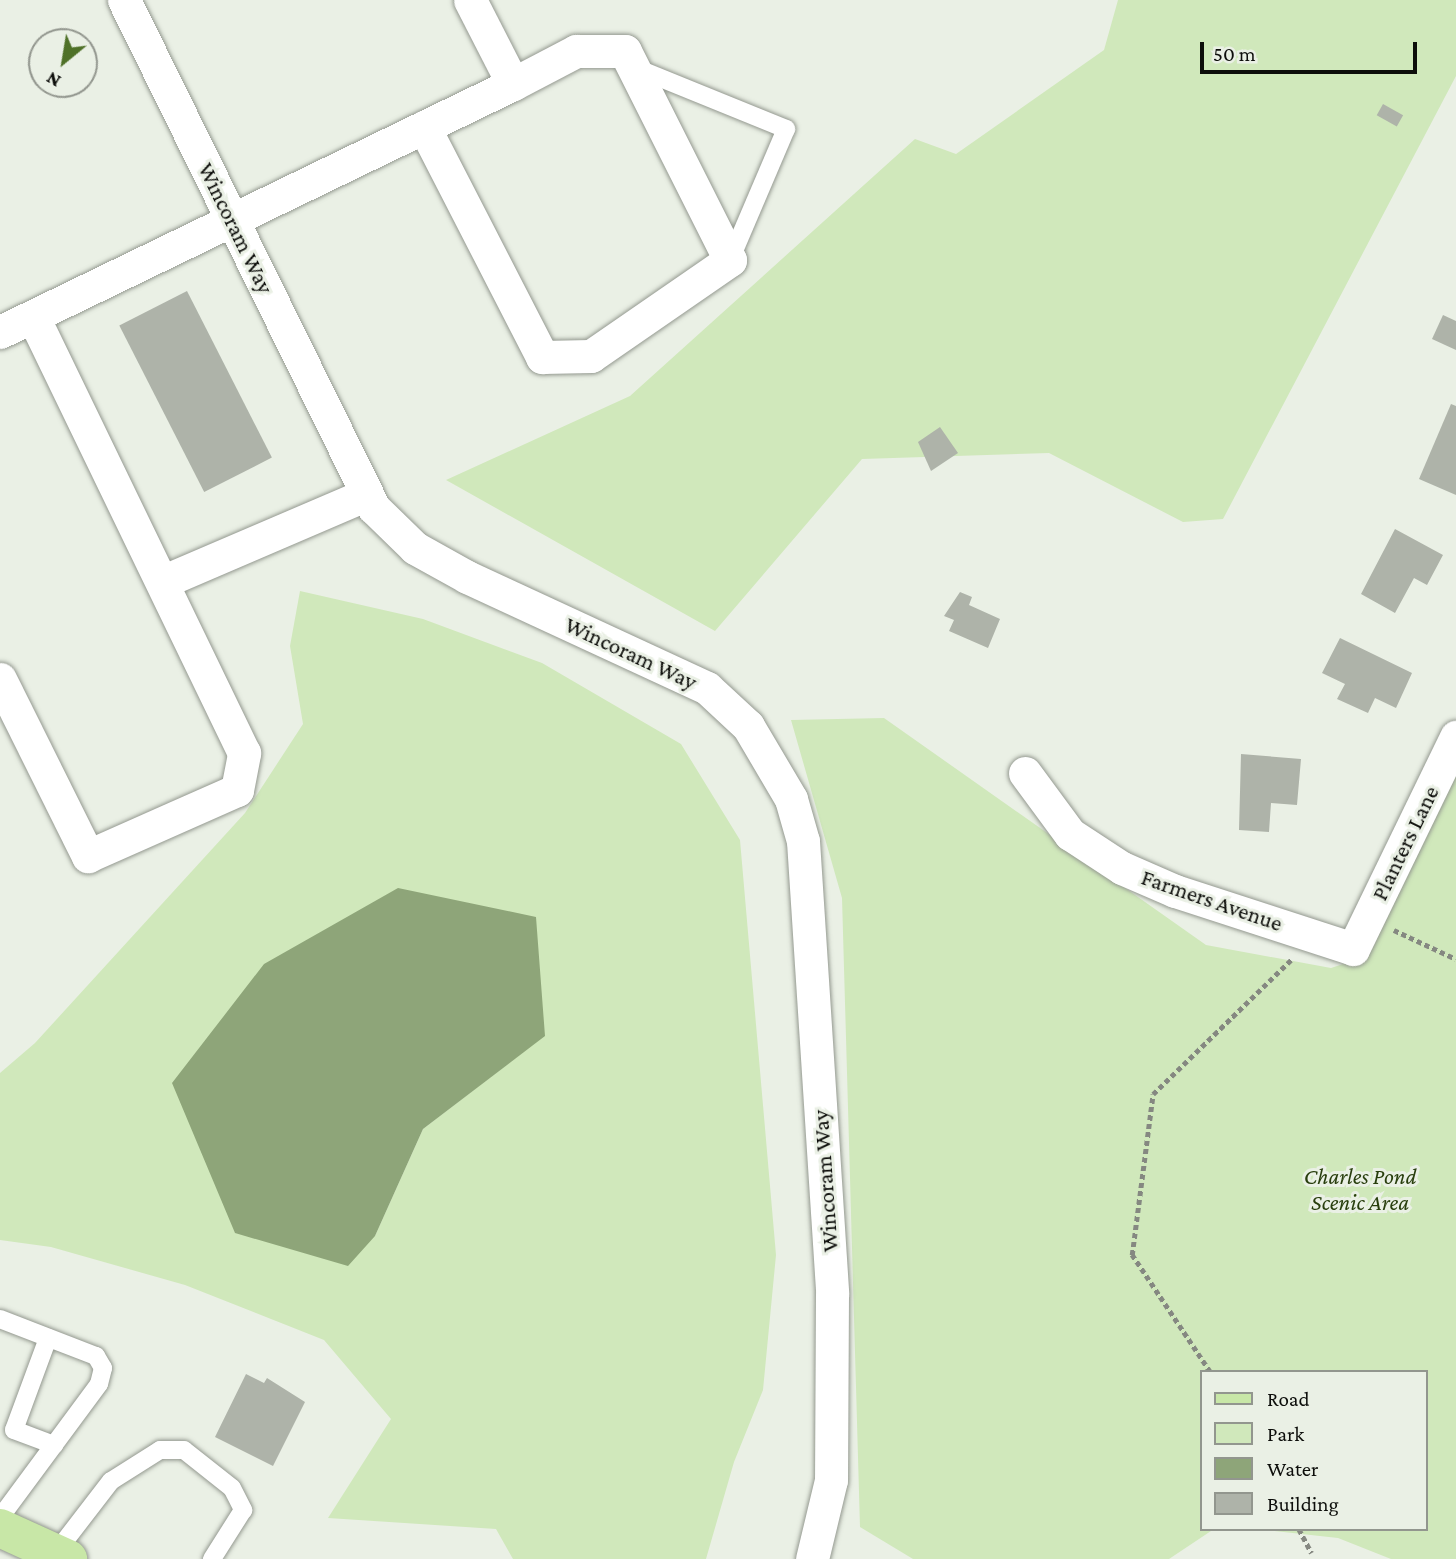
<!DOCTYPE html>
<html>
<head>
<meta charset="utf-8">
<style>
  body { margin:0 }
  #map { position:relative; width:1456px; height:1559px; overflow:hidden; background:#eaf0e5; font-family:"Crimson Pro",serif }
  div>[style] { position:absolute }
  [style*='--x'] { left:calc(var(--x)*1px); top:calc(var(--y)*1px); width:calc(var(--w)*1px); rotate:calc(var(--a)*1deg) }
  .green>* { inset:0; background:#d0e8bb }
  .water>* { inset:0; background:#8ea579 }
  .building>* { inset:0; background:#aeb3a9; transform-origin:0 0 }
  .path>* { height:4.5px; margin-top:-2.25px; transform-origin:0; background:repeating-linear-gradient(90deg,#858881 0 5px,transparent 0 8.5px) }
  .roads { filter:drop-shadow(0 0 2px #949990) drop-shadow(0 0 2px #949990) }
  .lane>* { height:18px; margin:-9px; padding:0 9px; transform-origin:9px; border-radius:9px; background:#fff }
  .street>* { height:33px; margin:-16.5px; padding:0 16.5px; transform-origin:16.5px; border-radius:16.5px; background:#fff }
  .primary>* { height:38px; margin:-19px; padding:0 19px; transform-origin:19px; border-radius:19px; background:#c8e7a7 }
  span { translate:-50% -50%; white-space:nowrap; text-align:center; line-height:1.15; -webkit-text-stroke:6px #eaf0e5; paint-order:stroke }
  .street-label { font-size:23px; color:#0d0e0b }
  .park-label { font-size:23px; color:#283e0d; font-style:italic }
  .legend { position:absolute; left:1200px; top:1370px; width:228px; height:161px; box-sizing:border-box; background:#eaf0e5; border:2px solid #92968e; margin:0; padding:9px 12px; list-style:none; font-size:21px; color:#0d0e0b }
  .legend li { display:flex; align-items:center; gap:14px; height:35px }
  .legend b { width:35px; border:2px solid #92968e }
  .north { position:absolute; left:28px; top:28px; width:70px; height:70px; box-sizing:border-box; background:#eaf0e5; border:2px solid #92968e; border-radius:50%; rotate:210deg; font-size:19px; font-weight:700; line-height:28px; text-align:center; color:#0d0e0b }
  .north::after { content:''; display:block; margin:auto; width:24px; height:32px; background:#4f7128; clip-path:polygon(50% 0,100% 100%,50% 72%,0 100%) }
  .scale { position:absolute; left:1200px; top:42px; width:217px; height:32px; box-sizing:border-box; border:4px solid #0d0e0b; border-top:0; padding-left:9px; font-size:21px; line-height:24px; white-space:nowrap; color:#0d0e0b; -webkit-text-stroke:5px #eaf0e5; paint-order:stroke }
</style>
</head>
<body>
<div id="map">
  <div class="green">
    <i style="clip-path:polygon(1118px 0,1456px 0,1456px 76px,1223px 519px,1183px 522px,1049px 453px,862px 459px,715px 631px,446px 480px,630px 396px,915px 139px,956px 154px,1104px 50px)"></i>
    <i style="clip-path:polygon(evenodd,300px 591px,423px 619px,542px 663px,681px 744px,740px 840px,776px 1255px,763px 1390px,734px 1462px,706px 1559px,513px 1559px,496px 1529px,328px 1518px,391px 1419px,324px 1340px,185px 1285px,51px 1247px,0 1240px,0 1073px,35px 1043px,245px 813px,303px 724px,290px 646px,300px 591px,544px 1036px,423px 1129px,375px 1236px,235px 1233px,544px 1036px)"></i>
    <i style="clip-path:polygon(884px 718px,1206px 945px,1331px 968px,1367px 956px,1456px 775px,1456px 1559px,1391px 1559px,1338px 1538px,1257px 1529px,1426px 1529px,1426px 1372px,1202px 1372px,1202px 1529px,1214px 1529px,1169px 1559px,913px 1559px,860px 1527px,842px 898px,791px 720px)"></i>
  </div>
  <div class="water">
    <i style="clip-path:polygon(398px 888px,536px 917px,545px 1036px,423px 1129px,375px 1236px,348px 1266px,235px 1233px,172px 1083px,264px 964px)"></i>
  </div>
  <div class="building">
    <i style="left:1383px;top:104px;width:23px;height:13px;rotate:29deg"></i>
    <i style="left:187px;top:291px;width:187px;height:76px;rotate:63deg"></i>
    <i style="clip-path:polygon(1443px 315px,1456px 321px,1456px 350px,1432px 339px)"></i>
    <i style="clip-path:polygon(1451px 404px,1456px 406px,1456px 495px,1419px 479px)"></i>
    <i style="clip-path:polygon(940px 427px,958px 453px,931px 471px,918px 442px)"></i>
    <i style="clip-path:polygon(1395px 529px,1443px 555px,1427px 585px,1414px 578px,1395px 613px,1361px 594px)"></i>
    <i style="clip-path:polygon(960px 592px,972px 597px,969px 605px,1000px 619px,988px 648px,949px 631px,954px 620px,944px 616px)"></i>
    <i style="clip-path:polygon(1340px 638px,1412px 673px,1396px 708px,1375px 698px,1368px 713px,1337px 699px,1345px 684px,1322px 673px)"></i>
    <i style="clip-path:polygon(1241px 754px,1301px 759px,1297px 805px,1271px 803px,1269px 832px,1239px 830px)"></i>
    <i style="clip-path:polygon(246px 1374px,264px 1383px,267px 1378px,305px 1402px,273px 1466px,215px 1437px)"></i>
  </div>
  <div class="path">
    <i style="--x:1394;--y:930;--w:68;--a:25.1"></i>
    <i style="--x:1210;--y:1372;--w:141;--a:-123.7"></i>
    <i style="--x:1132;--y:1255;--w:162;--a:-82.6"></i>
    <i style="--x:1153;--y:1094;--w:194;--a:-44.2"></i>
    <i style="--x:1299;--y:1529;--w:27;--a:62"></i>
  </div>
  <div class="roads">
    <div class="lane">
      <i style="--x:636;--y:68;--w:162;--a:22.1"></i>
      <i style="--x:786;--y:129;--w:142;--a:113.1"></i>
      <i style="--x:0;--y:1319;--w:103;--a:21.1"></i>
      <i style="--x:96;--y:1356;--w:14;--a:60"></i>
      <i style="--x:103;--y:1368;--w:16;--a:104"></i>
      <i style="--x:99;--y:1384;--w:167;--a:126.5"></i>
      <i style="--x:48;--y:1338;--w:98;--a:110.3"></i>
      <i style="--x:14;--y:1430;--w:43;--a:20.6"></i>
      <i style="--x:57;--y:1551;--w:88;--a:-52.4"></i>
      <i style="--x:111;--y:1481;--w:58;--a:-32.3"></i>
      <i style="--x:160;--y:1450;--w:24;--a:0"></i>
      <i style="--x:184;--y:1450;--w:61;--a:38.4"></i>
      <i style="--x:232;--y:1488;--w:25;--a:63"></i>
      <i style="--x:243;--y:1510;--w:58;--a:122.3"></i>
    </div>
    <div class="street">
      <i style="--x:124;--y:0;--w:566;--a:63.8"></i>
      <i style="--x:374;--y:508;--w:57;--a:44.3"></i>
      <i style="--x:415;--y:548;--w:60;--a:29.1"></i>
      <i style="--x:467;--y:577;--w:264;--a:24.8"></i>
      <i style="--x:707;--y:688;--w:56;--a:42.8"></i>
      <i style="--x:748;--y:726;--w:85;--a:59.5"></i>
      <i style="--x:791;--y:799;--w:44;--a:74.1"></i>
      <i style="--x:803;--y:841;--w:454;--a:86.3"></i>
      <i style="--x:832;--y:1294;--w:186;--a:90.3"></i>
      <i style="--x:831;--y:1480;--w:81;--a:103.5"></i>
      <i style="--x:424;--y:127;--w:259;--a:62.8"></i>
      <i style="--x:542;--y:357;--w:49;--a:-1.2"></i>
      <i style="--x:591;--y:356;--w:169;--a:-34.6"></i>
      <i style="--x:730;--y:260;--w:234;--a:-116.7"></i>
      <i style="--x:625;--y:51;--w:49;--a:180"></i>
      <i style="--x:576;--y:51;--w:71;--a:152.4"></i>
      <i style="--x:0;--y:332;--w:570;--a:-25.8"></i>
      <i style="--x:513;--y:84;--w:94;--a:-117.1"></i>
      <i style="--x:162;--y:582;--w:223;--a:-23.2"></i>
      <i style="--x:0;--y:679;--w:198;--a:63.6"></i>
      <i style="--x:88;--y:856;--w:163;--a:-23.9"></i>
      <i style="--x:237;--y:790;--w:38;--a:-79"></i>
      <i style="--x:244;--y:753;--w:485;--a:-115.8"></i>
      <i style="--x:1025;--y:773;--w:76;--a:53.6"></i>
      <i style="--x:1070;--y:834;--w:62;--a:33.2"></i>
      <i style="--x:1122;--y:868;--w:58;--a:23.5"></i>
      <i style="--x:1175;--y:891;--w:187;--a:18"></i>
      <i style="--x:1353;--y:949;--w:236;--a:-64.1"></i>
    </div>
    <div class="primary">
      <i style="--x:0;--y:1528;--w:75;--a:24.5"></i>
    </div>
  </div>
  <div class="street-label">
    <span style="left:236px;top:228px;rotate:64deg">Wincoram Way</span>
    <span style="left:631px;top:653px;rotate:25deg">Wincoram Way</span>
    <span style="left:1405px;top:843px;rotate:-64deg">Planters Lane</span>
    <span style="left:1212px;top:900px;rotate:19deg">Farmers Avenue</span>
    <span style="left:825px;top:1181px;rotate:-94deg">Wincoram Way</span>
  </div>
  <div class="park-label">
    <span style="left:1360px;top:1189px">Charles Pond<br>Scenic Area</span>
  </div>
  <ul class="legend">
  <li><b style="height:9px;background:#c8e7a7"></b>Road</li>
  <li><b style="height:19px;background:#d0e8bb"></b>Park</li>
  <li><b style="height:19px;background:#8ea579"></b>Water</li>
  <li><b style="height:19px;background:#aeb3a9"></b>Building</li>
  </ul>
  <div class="north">N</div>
  <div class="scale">50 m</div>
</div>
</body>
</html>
